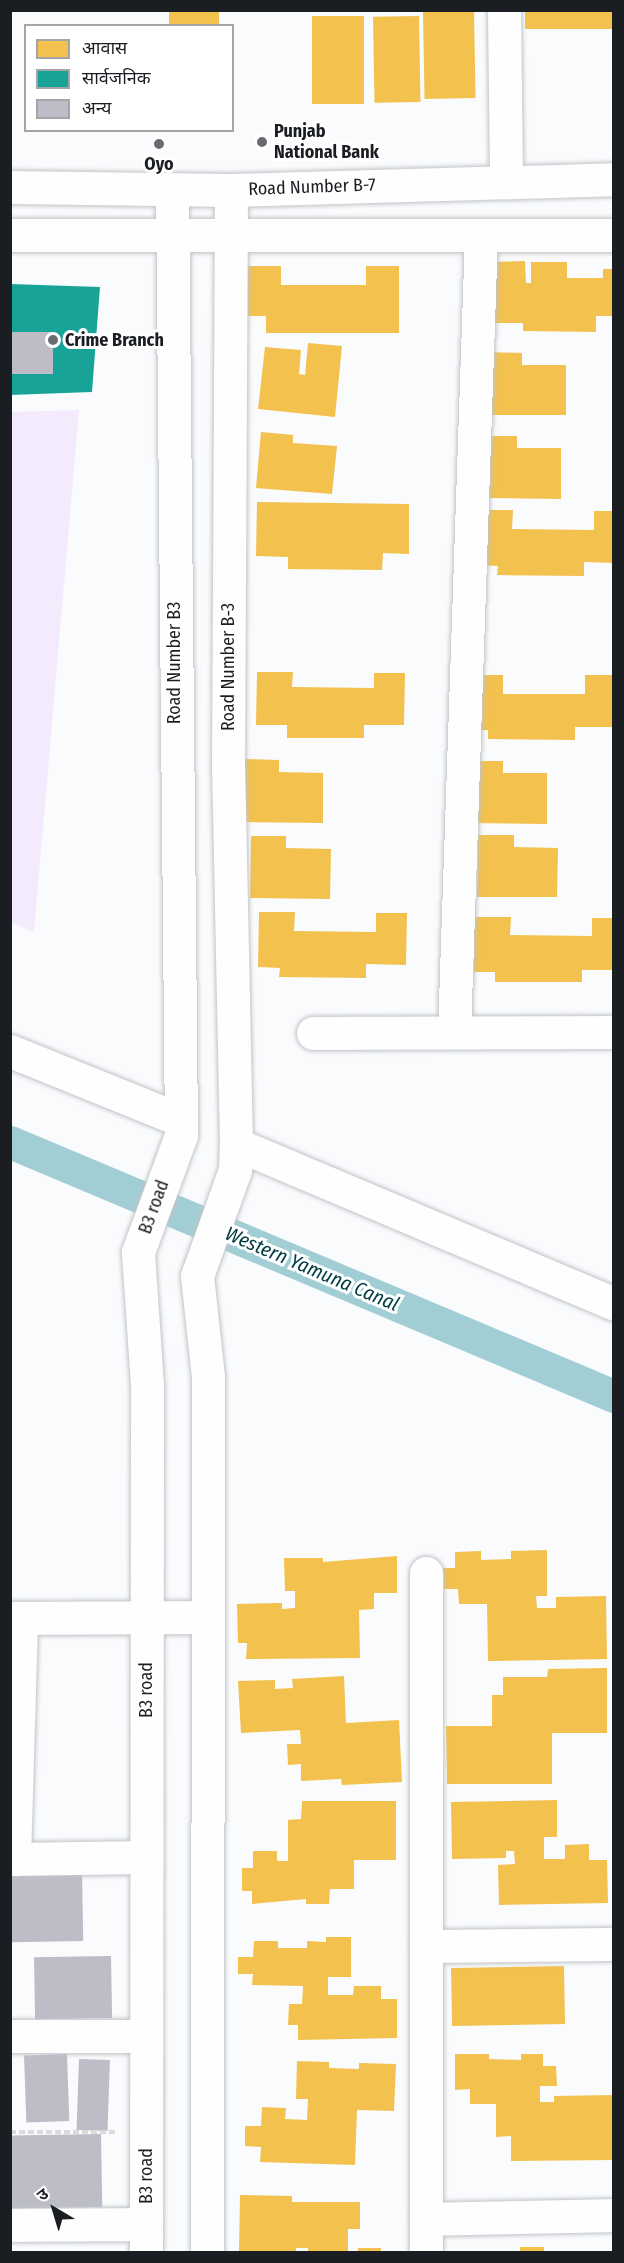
<!DOCTYPE html>
<html>
<head>
<meta charset="utf-8">
<style>
  body { margin:0 }
  #map { position:relative; width:624px; height:2263px; overflow:hidden; background:#fafbfd; font-family:"Fira Sans Condensed","Noto Sans Devanagari",sans-serif }
  div>[style] { position:absolute }
  [style*='--x'] { left:calc(var(--x)*1px); top:calc(var(--y)*1px); width:calc(var(--w)*1px); rotate:calc(var(--a)*1deg) }
  .green>* { inset:0; background:#f4eafe }
  .homes>* { inset:0; background:#f2c14e; transform-origin:0 0 }
  .public>* { inset:0; background:#17a398 }
  .canal>* { height:33px; margin:-16.5px; padding:0 16.5px; transform-origin:16.5px; border-radius:16.5px; background:#a1ced4 }
  .building>* { inset:0; background:#bdbdc7; transform-origin:0 0 }
  .path>* { height:4px; margin-top:-2px; transform-origin:0; background:repeating-linear-gradient(90deg,#dbdbdb 0 6px,transparent 0 9px) }
  .roads { filter:drop-shadow(0 0 2px #c1c4c8) drop-shadow(0 0 2px #c1c4c8) }
  .minor>* { height:33px; margin:-16.5px; padding:0 16.5px; transform-origin:16.5px; border-radius:16.5px; background:#fefeff }
  .dots>* { width:16px; height:16px; translate:-50% -50%; box-sizing:border-box; border:3px solid #fff; border-radius:50% }
  span { translate:-50% -50%; white-space:nowrap; text-align:center; line-height:1.15; -webkit-text-stroke:6px #fff; paint-order:stroke }
  .poi-label { font-size:18px; color:#1a1d22; font-weight:700 }
  .left { translate:0 -50%; text-align:left }
  .street-label { font-size:18px; color:#1a1d22 }
  .water-label { font-size:20px; color:#003c43; font-style:italic }
  .frame { position:absolute; inset:0; border:12px solid #1a1d22; pointer-events:none }
  .legend { position:absolute; left:24px; top:24px; width:210px; height:108px; box-sizing:border-box; background:#fff; border:2px solid #a3a5a7; margin:0; padding:8px 10px; list-style:none; font-size:18px; color:#1a1d22 }
  .legend li { display:flex; align-items:center; gap:12px; height:30px }
  .legend b { width:30px; border:2px solid #a3a5a7 }
  .north { position:absolute; left:24px; top:2179px; width:60px; height:60px; -webkit-text-stroke:4px #fff; paint-order:stroke; rotate:322deg; font-size:16px; font-weight:700; line-height:24px; text-align:center; color:#1a1d22 }
  .north::after { content:''; display:block; margin:auto; width:21px; height:27px; background:#1a1d22; clip-path:polygon(50% 0,100% 100%,50% 72%,0 100%) }
</style>
</head>
<body>
<div id="map">
  <div class="green">
    <i style="clip-path:polygon(79px 410px,34px 932px,10px 922px,11px 412px)"></i>
  </div>
  <div class="homes">
    <i style="left:169px;top:10px;width:50px;height:16px"></i>
    <i style="left:525px;top:10px;width:88px;height:19px"></i>
    <i style="left:474px;top:11px;width:87px;height:51px;rotate:89deg"></i>
    <i style="left:312px;top:16px;width:52px;height:88px"></i>
    <i style="left:419px;top:16px;width:86px;height:46px;rotate:89deg"></i>
    <i style="clip-path:polygon(525px 261px,526px 283px,531px 283px,531px 262px,567px 262px,567px 278px,603px 278px,603px 269px,614px 269px,614px 316px,596px 316px,596px 332px,523px 331px,523px 323px,488px 323px,488px 262px)"></i>
    <i style="clip-path:polygon(246px 266px,281px 266px,281px 285px,366px 285px,366px 266px,399px 266px,399px 333px,266px 333px,266px 316px,246px 316px)"></i>
    <i style="clip-path:polygon(308px 343px,342px 346px,335px 417px,258px 409px,265px 347px,301px 350px,299px 374px,305px 375px)"></i>
    <i style="clip-path:polygon(487px 352px,522px 353px,522px 365px,566px 365px,566px 415px,485px 415px)"></i>
    <i style="clip-path:polygon(261px 432px,293px 435px,293px 443px,337px 446px,332px 494px,256px 488px)"></i>
    <i style="clip-path:polygon(482px 436px,517px 436px,517px 448px,561px 448px,561px 499px,481px 498px)"></i>
    <i style="clip-path:polygon(257px 502px,409px 504px,409px 554px,383px 553px,382px 570px,288px 569px,288px 557px,256px 556px)"></i>
    <i style="clip-path:polygon(477px 510px,513px 510px,512px 529px,594px 530px,594px 511px,614px 511px,614px 563px,584px 562px,584px 576px,497px 575px,498px 566px,476px 565px)"></i>
    <i style="clip-path:polygon(257px 672px,293px 672px,292px 687px,374px 688px,374px 673px,405px 673px,404px 725px,364px 725px,364px 738px,287px 738px,287px 725px,256px 725px)"></i>
    <i style="clip-path:polygon(468px 675px,503px 675px,503px 694px,585px 694px,585px 675px,614px 675px,614px 727px,575px 727px,575px 740px,488px 739px,488px 730px,467px 730px)"></i>
    <i style="clip-path:polygon(243px 759px,279px 760px,279px 772px,323px 773px,323px 823px,243px 822px)"></i>
    <i style="clip-path:polygon(467px 761px,503px 761px,503px 773px,547px 773px,547px 824px,467px 823px)"></i>
    <i style="clip-path:polygon(478px 835px,514px 835px,514px 847px,558px 848px,557px 897px,477px 897px)"></i>
    <i style="clip-path:polygon(251px 836px,286px 836px,286px 848px,331px 849px,330px 899px,250px 898px)"></i>
    <i style="clip-path:polygon(259px 912px,295px 912px,294px 931px,376px 932px,376px 913px,407px 913px,406px 965px,366px 964px,366px 978px,279px 977px,280px 968px,258px 967px)"></i>
    <i style="clip-path:polygon(474px 917px,511px 917px,510px 935px,592px 936px,592px 918px,614px 918px,614px 970px,582px 970px,582px 982px,495px 982px,495px 972px,474px 972px)"></i>
    <i style="clip-path:polygon(547px 1550px,547px 1596px,536px 1596px,537px 1608px,556px 1608px,556px 1597px,606px 1596px,607px 1659px,488px 1661px,487px 1604px,459px 1604px,458px 1589px,444px 1589px,443px 1568px,455px 1568px,455px 1552px,481px 1551px,481px 1560px,511px 1559px,511px 1551px)"></i>
    <i style="clip-path:polygon(397px 1556px,397px 1593px,374px 1593px,374px 1609px,359px 1610px,360px 1658px,246px 1659px,247px 1643px,238px 1643px,237px 1604px,282px 1603px,282px 1609px,295px 1608px,295px 1591px,285px 1591px,284px 1558px,323px 1558px,323px 1562px)"></i>
    <i style="clip-path:polygon(607px 1668px,607px 1733px,552px 1733px,552px 1784px,447px 1784px,446px 1726px,492px 1726px,492px 1695px,503px 1695px,503px 1677px,547px 1677px,548px 1669px)"></i>
    <i style="clip-path:polygon(344px 1676px,346px 1723px,399px 1720px,402px 1782px,342px 1785px,341px 1779px,301px 1781px,301px 1764px,288px 1765px,287px 1744px,301px 1744px,300px 1730px,241px 1733px,238px 1681px,275px 1680px,275px 1689px,293px 1688px,292px 1679px)"></i>
    <i style="clip-path:polygon(557px 1800px,557px 1837px,544px 1837px,544px 1859px,565px 1859px,565px 1845px,589px 1844px,589px 1860px,607px 1860px,608px 1903px,499px 1905px,498px 1865px,515px 1864px,514px 1851px,506px 1851px,506px 1858px,452px 1859px,451px 1802px)"></i>
    <i style="clip-path:polygon(302px 1801px,396px 1801px,396px 1860px,354px 1860px,354px 1889px,330px 1889px,329px 1904px,306px 1904px,306px 1899px,252px 1904px,252px 1891px,242px 1891px,242px 1868px,253px 1868px,253px 1851px,277px 1851px,277px 1861px,288px 1861px,288px 1820px,301px 1819px)"></i>
    <i style="clip-path:polygon(326px 1937px,351px 1937px,351px 1977px,328px 1977px,328px 1995px,353px 1995px,354px 1986px,381px 1986px,381px 1999px,397px 1999px,397px 2038px,298px 2040px,298px 2025px,288px 2025px,289px 2004px,302px 2004px,303px 1986px,252px 1985px,253px 1974px,238px 1974px,238px 1957px,253px 1957px,254px 1941px,278px 1941px,278px 1948px,307px 1948px,307px 1941px,326px 1942px)"></i>
    <i style="left:564px;top:1966px;width:58px;height:113px;rotate:89deg"></i>
    <i style="clip-path:polygon(455px 2054px,489px 2054px,489px 2059px,521px 2060px,521px 2054px,543px 2054px,543px 2066px,556px 2066px,557px 2086px,540px 2086px,540px 2102px,554px 2102px,554px 2096px,614px 2095px,614px 2160px,511px 2161px,511px 2136px,496px 2137px,496px 2104px,470px 2104px,470px 2089px,455px 2090px)"></i>
    <i style="clip-path:polygon(297px 2061px,329px 2062px,329px 2068px,359px 2069px,359px 2063px,396px 2064px,394px 2111px,357px 2110px,355px 2165px,260px 2162px,261px 2147px,245px 2146px,245px 2126px,261px 2126px,262px 2107px,286px 2108px,285px 2119px,307px 2120px,308px 2099px,296px 2099px)"></i>
    <i style="clip-path:polygon(240px 2195px,292px 2196px,292px 2202px,360px 2202px,360px 2229px,348px 2229px,348px 2252px,308px 2252px,308px 2248px,296px 2248px,296px 2252px,239px 2252px)"></i>
    <i style="left:520px;top:2247px;width:24px;height:5px"></i>
    <i style="left:358px;top:2248px;width:23px;height:4px"></i>
  </div>
  <div class="public">
    <i style="clip-path:polygon(10px 284px,100px 287px,92px 392px,10px 395px)"></i>
  </div>
  <div class="canal">
    <i style="--x:10;--y:1142;--w:655;--a:22.81"></i>
  </div>
  <div class="building">
    <i style="left:10px;top:332px;width:43px;height:42px"></i>
    <i style="left:82px;top:1871px;width:70px;height:72px;rotate:89deg"></i>
    <i style="left:111px;top:1956px;width:62px;height:77px;rotate:89deg"></i>
    <i style="left:67px;top:2054px;width:67px;height:43px;rotate:88deg"></i>
    <i style="left:79px;top:2059px;width:31px;height:71px;rotate:2deg"></i>
    <i style="left:101px;top:2134px;width:73px;height:91px;rotate:89deg"></i>
  </div>
  <div class="path">
    <i style="--x:10;--y:2132;--w:105;--a:0"></i>
  </div>
  <div class="roads">
    <div class="minor">
      <i style="--x:504;--y:10;--w:170;--a:89.3"></i>
      <i style="--x:10;--y:187;--w:221;--a:0.8"></i>
      <i style="--x:231;--y:190;--w:383;--a:-1.6"></i>
      <i style="--x:10;--y:235;--w:604;--a:0"></i>
      <i style="--x:454;--y:1032;--w:797;--a:-88.06"></i>
      <i style="--x:313;--y:1033;--w:301;--a:-0.2"></i>
      <i style="--x:10;--y:1051;--w:184;--a:22"></i>
      <i style="--x:236;--y:1144;--w:410;--a:22.9"></i>
      <i style="--x:426;--y:1573;--w:679;--a:90"></i>
      <i style="--x:10;--y:1618;--w:198;--a:-0.3"></i>
      <i style="--x:10;--y:1859;--w:136;--a:-0.8"></i>
      <i style="--x:14;--y:1859;--w:241;--a:-88.3"></i>
      <i style="--x:426;--y:1946;--w:188;--a:-0.6"></i>
      <i style="--x:10;--y:2036;--w:136;--a:0"></i>
      <i style="--x:426;--y:2219;--w:188;--a:-1.2"></i>
      <i style="--x:10;--y:2225;--w:136;--a:-0.4"></i>
      <i style="--x:146;--y:2252;--w:867;--a:-89.93"></i>
      <i style="--x:147;--y:1385;--w:133;--a:-93.9"></i>
      <i style="--x:138;--y:1252;--w:125;--a:-69.8"></i>
      <i style="--x:181;--y:1135;--w:945;--a:-90.55"></i>
      <i style="--x:207;--y:2252;--w:875;--a:-89.93"></i>
      <i style="--x:208;--y:1377;--w:102;--a:-96.2"></i>
      <i style="--x:197;--y:1276;--w:113;--a:-70.3"></i>
      <i style="--x:235;--y:1170;--w:26;--a:-88"></i>
      <i style="--x:236;--y:1144;--w:373;--a:-91.2"></i>
      <i style="--x:228;--y:771;--w:581;--a:-89.7"></i>
    </div>
  </div>
  <div class="dots">
    <i style="left:262px;top:142px;background:#686b6f"></i>
    <i style="left:159px;top:144px;background:#686b6f"></i>
    <i style="left:53px;top:340px;background:#686b6f"></i>
  </div>
  <div class="poi-label">
    <span class="left" style="left:274px;top:142px">Punjab<br>National Bank</span>
    <span style="left:159px;top:164px">Oyo</span>
    <span class="left" style="left:65px;top:340px">Crime Branch</span>
  </div>
  <div class="street-label">
    <span style="left:312px;top:187px;rotate:-2deg">Road Number B-7</span>
    <span style="left:174px;top:663px;rotate:-90deg">Road Number B3</span>
    <span style="left:228px;top:667px;rotate:-90deg">Road Number B-3</span>
    <span style="left:154px;top:1207px;rotate:-70deg">B3 road</span>
    <span style="left:146px;top:1690px;rotate:-90deg">B3 road</span>
    <span style="left:146px;top:2176px;rotate:-90deg">B3 road</span>
  </div>
  <div class="water-label">
    <span style="left:312px;top:1269px;rotate:23deg">Western Yamuna Canal</span>
  </div>
  <div class="frame"></div>
  <ul class="legend">
  <li><b style="height:16px;background:#f2c14e"></b>आवास</li>
  <li><b style="height:16px;background:#17a398"></b>सार्वजनिक</li>
  <li><b style="height:16px;background:#bdbdc7"></b>अन्य</li>
  </ul>
  <div class="north">उ</div>
</div>
</body>
</html>
